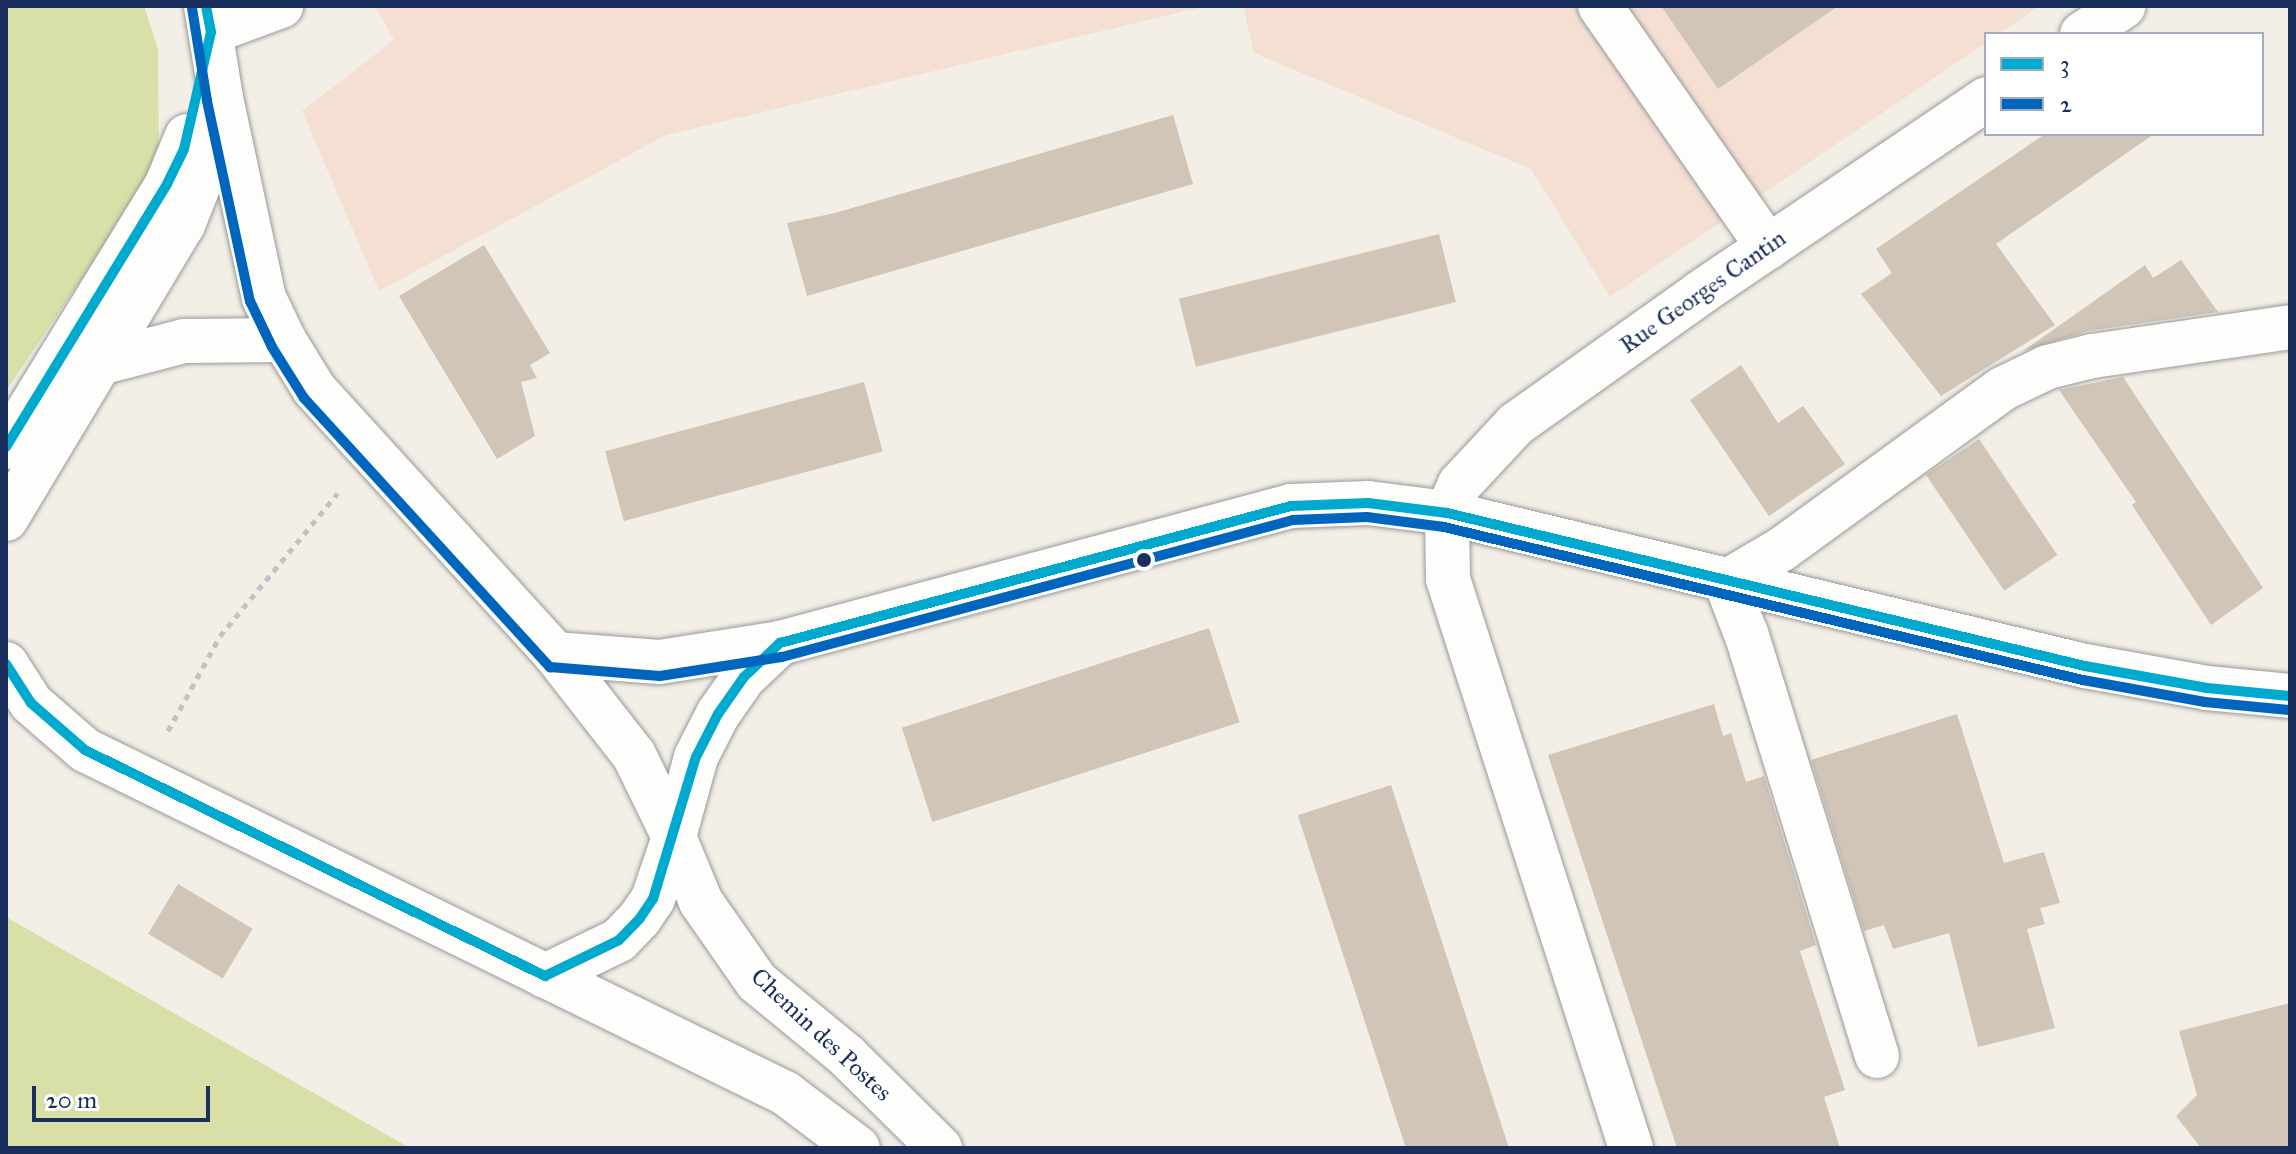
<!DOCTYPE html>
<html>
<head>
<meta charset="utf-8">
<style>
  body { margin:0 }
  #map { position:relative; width:2296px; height:1154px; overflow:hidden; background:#f3efe6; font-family:"IM FELL Great Primer",serif }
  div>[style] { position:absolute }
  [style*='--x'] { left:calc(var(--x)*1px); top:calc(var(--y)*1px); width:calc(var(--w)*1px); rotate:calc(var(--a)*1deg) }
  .built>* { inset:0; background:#f5dfd3 }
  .green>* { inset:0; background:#d8e0a8 }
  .building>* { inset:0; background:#d0c5b6; transform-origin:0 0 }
  .path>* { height:5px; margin-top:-2.5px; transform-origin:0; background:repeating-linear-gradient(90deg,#c1c2c6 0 6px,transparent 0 12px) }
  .roads { filter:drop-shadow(0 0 2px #98999c) drop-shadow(0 0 2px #98999c) }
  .minor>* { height:44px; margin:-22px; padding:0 22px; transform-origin:22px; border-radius:22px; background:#fdfdfb }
  .bus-1>* { height:10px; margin:-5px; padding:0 5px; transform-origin:5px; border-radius:5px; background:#00a9ce }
  .bus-2>* { height:10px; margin:-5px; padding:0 5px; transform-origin:5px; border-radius:5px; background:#0065bd }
  .dots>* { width:22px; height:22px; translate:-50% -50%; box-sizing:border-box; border:4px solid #fff; border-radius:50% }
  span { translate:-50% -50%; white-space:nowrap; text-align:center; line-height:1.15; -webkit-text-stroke:6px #fff; paint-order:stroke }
  .street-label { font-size:24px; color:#1b2f5e }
  .frame { position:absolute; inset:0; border:8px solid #1b2f5e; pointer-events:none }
  .legend { position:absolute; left:1984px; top:32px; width:280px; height:104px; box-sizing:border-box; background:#fff; border:2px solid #a4acbf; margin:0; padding:10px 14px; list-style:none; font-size:24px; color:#1b2f5e }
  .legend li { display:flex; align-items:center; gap:16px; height:40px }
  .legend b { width:40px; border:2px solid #a4acbf }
  .scale { position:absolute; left:32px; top:1086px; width:178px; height:36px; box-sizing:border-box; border:4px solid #1b2f5e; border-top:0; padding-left:10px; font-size:24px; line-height:28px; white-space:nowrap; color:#1b2f5e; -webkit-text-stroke:6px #fff; paint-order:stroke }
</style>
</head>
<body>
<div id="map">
  <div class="built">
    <i style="clip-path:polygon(375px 6px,1207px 6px,666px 135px,379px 291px,302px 111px,394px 40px)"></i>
    <i style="clip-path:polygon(1243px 6px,2039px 6px,1999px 34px,1986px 34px,1986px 43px,1610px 297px,1531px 169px,1254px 53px)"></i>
  </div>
  <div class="green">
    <i style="clip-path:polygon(6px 6px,144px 6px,158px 49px,159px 164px,6px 391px)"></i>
    <i style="clip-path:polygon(6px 917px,410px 1148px,6px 1148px)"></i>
  </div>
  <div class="building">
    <i style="clip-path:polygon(1661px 6px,1838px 6px,1718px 89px)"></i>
    <i style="clip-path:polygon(1173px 115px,1193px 184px,807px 296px,787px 223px,835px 213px)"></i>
    <i style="clip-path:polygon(2045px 134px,2154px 134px,1996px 244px,2055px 325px,1941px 396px,1861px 294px,1892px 273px,1876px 249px)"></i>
    <i style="left:1439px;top:234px;width:70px;height:268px;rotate:76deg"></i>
    <i style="clip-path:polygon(484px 245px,550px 353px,530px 365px,537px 378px,521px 382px,535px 436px,497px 459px,399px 296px)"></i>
    <i style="clip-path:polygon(2181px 260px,2218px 312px,2088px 331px,2023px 351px,2145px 265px,2153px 278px)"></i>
    <i style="clip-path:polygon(1741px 365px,1778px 423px,1803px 406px,1845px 464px,1769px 516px,1690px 400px)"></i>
    <i style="clip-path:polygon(2123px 377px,2263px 588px,2211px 625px,2132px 505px,2136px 502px,2059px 390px)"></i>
    <i style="left:864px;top:382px;width:72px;height:268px;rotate:75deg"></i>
    <i style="left:1979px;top:439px;width:140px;height:64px;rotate:56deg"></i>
    <i style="left:1209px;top:628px;width:99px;height:323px;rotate:72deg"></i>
    <i style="clip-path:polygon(1714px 704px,1723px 736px,1731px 733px,1746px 782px,1764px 776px,1816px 945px,1800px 951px,1845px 1090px,1824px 1097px,1840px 1148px,1677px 1148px,1548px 755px)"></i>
    <i style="clip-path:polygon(1957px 714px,2004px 863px,2044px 852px,2060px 903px,2040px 908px,2045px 924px,2027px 929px,2055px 1028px,1978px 1047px,1949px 933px,1893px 949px,1884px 925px,1864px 931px,1811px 760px)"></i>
    <i style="left:1391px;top:785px;width:381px;height:98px;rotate:72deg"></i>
    <i style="left:178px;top:884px;width:87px;height:58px;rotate:31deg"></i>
    <i style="clip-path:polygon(2290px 1003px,2290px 1148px,2201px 1148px,2176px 1116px,2197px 1095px,2179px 1031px)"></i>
  </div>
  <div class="path">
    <i style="--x:168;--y:731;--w:108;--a:-61.3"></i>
    <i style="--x:220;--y:636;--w:185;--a:-50.5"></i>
  </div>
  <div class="roads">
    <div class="minor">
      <i style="--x:206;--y:6;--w:93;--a:80.7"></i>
      <i style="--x:221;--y:98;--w:205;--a:77.9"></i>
      <i style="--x:264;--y:298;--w:47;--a:64.5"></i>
      <i style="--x:284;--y:340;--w:57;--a:58.5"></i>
      <i style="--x:314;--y:389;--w:358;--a:47.7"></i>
      <i style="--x:555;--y:654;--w:128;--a:52"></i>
      <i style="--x:634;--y:755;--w:91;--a:64"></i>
      <i style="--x:674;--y:837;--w:70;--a:67.4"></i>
      <i style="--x:701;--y:902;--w:98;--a:55"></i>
      <i style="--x:757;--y:982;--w:117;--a:39.4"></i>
      <i style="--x:847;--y:1056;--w:131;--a:44.7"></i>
      <i style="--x:1600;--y:6;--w:294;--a:55.1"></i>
      <i style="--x:211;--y:32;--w:75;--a:-20.4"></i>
      <i style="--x:2082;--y:34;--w:50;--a:-33.7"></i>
      <i style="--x:100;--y:363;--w:87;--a:-14.7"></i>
      <i style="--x:184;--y:341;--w:100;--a:-0.6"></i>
      <i style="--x:6;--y:447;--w:308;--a:-58.5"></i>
      <i style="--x:167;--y:184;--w:52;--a:-67.4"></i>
      <i style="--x:6;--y:519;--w:343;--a:-59"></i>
      <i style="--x:183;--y:225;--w:62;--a:-68.4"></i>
      <i style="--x:206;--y:167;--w:56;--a:-77.7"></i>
      <i style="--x:555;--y:654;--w:104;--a:4.4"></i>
      <i style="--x:659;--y:662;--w:122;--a:-8.9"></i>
      <i style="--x:780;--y:643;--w:529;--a:-15.01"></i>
      <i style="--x:1291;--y:506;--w:77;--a:-2.2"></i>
      <i style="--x:1368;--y:503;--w:80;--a:7.2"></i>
      <i style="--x:1447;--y:513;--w:656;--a:13.49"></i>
      <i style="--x:2085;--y:666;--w:124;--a:10.2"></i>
      <i style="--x:2207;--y:688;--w:83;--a:5.5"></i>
      <i style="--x:6;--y:664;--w:46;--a:57.3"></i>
      <i style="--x:31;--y:703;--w:72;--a:41"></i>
      <i style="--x:85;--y:750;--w:780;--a:26.1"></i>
      <i style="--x:785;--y:1093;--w:91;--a:37"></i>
      <i style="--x:545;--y:976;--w:82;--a:-25.9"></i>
      <i style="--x:619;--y:940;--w:30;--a:-46"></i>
      <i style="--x:640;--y:918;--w:23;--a:-56"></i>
      <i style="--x:653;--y:899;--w:65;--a:-71.3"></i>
      <i style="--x:674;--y:837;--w:83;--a:-74.6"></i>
      <i style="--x:696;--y:757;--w:48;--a:-62.9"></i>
      <i style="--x:718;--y:714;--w:45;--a:-54.9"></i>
      <i style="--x:744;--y:677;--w:50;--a:-43.4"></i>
      <i style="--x:1877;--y:1056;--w:442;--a:-107.2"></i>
      <i style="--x:1746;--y:634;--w:56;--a:-111"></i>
      <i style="--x:1726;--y:582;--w:65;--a:-30.5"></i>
      <i style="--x:1782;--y:549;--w:272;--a:-36"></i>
      <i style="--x:2002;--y:389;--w:51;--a:-25.6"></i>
      <i style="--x:2048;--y:367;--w:45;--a:-14"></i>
      <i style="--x:2092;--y:356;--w:200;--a:-8.3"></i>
      <i style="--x:1631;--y:1148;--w:598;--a:-107.83"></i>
      <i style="--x:1448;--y:579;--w:66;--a:-90.9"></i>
      <i style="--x:1447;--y:513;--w:32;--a:-66"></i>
      <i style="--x:1460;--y:484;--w:82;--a:-47"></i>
      <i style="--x:1516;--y:424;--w:226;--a:-35.4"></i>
      <i style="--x:1700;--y:293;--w:346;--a:-34.1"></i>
    </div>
  </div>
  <div class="bus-1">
    <i style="--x:6;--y:447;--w:308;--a:-58.5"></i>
    <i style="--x:167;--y:184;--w:39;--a:-64"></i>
    <i style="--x:184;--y:149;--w:120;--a:-77"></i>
    <i style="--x:211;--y:32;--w:26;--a:-101"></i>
    <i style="--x:6;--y:664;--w:46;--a:57.3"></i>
    <i style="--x:31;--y:703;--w:72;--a:41"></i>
    <i style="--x:85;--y:750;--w:513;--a:26.17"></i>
    <i style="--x:545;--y:976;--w:82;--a:-25.9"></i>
    <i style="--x:619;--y:940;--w:30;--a:-46"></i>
    <i style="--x:640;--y:918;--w:23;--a:-56"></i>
    <i style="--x:653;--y:899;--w:148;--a:-73.2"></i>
    <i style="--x:696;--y:757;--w:48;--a:-62.9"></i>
    <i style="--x:718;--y:714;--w:45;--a:-54.9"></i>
    <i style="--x:744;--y:677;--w:50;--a:-43.4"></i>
    <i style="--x:780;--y:643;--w:529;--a:-15.01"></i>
    <i style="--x:1291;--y:506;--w:77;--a:-2.2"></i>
    <i style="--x:1368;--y:503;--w:80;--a:7.2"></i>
    <i style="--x:1447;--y:513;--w:656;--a:13.49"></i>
    <i style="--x:2085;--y:666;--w:124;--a:10.2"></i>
    <i style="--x:2207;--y:688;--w:83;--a:5.5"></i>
  </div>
  <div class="bus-2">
    <i style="--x:192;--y:8;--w:94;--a:80.8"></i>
    <i style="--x:207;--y:101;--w:205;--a:77.9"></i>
    <i style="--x:250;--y:301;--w:51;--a:64.4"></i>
    <i style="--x:272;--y:347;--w:60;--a:57.9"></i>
    <i style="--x:304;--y:398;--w:365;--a:47.6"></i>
    <i style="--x:550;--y:667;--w:110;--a:4.7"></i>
    <i style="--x:660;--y:676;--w:123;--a:-8.9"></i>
    <i style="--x:782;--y:657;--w:529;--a:-15.01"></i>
    <i style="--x:1293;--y:520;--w:74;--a:-2.3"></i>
    <i style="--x:1367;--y:517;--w:78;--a:7.4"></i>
    <i style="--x:1444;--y:527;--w:657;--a:13.47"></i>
    <i style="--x:2083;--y:680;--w:124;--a:10.2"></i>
    <i style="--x:2205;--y:702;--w:84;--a:5.4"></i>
  </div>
  <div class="dots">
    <i style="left:1144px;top:560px;background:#1b2f5e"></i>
  </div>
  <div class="street-label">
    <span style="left:1703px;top:292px;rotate:-35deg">Rue Georges Cantin</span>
    <span style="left:821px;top:1035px;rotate:43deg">Chemin des Postes</span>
  </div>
  <div class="frame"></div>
  <ul class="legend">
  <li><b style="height:10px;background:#00a9ce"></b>3</li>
  <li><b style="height:10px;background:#0065bd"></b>2</li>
  </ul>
  <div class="scale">20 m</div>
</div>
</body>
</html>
